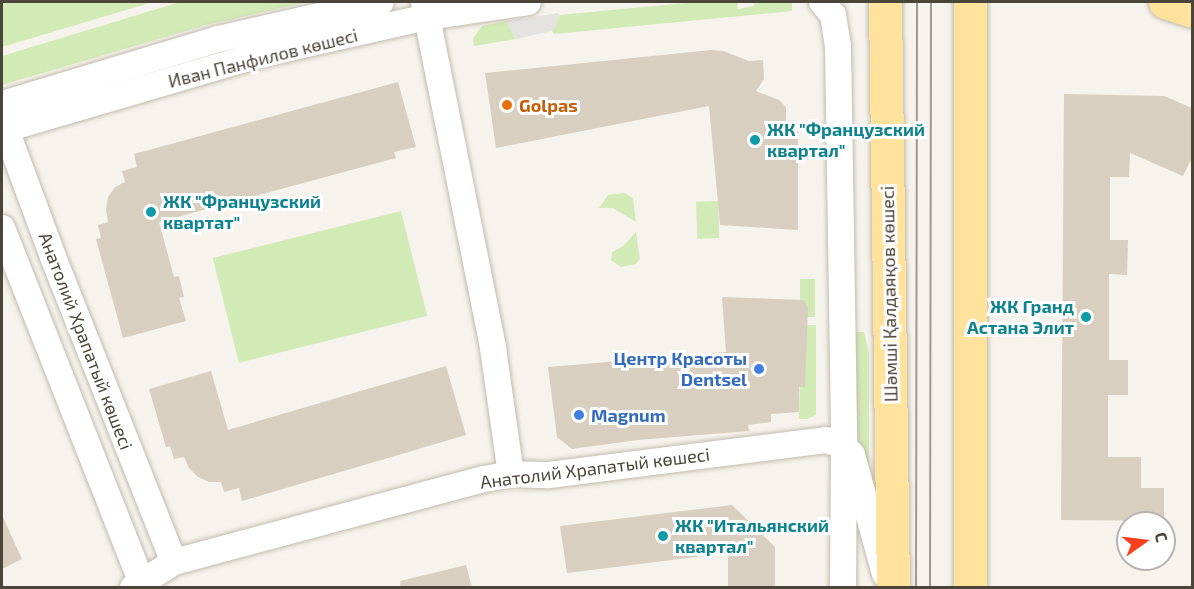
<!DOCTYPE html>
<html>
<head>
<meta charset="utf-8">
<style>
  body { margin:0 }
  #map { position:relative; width:1194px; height:589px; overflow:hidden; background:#f6f3ec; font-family:"Exo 2",sans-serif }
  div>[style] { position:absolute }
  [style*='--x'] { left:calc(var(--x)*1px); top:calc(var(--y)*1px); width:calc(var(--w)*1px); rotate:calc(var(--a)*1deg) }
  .green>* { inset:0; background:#d2eab5; transform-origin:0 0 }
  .parking>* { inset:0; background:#e5e3e0 }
  .building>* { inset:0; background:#d8cfc1 }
  .roads { filter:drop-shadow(0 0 2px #c2bbae) drop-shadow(0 0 2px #c2bbae) }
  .minor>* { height:26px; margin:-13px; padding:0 13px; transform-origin:13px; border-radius:13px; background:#fff }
  .major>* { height:33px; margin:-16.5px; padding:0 16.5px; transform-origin:16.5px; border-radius:16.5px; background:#ffe39c }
  .tram>* { height:1.5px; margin:-0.75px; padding:0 0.75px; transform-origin:0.75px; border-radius:0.75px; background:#9a9a9a }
  .dots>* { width:16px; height:16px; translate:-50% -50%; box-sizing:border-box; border:3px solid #fff; border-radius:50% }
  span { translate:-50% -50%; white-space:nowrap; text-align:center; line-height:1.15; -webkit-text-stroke:6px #fff; paint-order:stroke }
  .street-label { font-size:18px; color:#4b4439 }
  .food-label { font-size:18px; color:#c56008; font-weight:700 }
  .left { translate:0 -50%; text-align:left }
  .culture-label { font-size:18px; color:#0d838f; font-weight:700 }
  .right { translate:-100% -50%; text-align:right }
  .shop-label { font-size:18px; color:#366cbe; font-weight:700 }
  .frame { position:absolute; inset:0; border:3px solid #4b4439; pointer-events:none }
  .north { position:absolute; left:1116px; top:511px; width:60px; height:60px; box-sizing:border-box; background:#fff; border:2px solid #b7b4b0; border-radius:50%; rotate:76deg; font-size:16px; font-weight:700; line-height:24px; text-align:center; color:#4b4439 }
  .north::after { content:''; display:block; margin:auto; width:21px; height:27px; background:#fc3f1d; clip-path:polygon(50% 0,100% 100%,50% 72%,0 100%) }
</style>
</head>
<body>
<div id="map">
  <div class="green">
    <i style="clip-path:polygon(2px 2px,153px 2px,2px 47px)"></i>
    <i style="clip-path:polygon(180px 2px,308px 2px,206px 25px,2px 85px,2px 56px)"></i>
    <i style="clip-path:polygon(696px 2px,737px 2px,738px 9px,754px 6px,754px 2px,792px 2px,792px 11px,554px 34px,552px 31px,559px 15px)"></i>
    <i style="clip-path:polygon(506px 21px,516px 39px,474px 46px,473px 38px,482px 26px)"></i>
    <i style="clip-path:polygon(625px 193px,633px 198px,636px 222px,613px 208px,599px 208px,608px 195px)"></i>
    <i style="left:718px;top:201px;width:37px;height:22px;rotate:88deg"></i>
    <i style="left:401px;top:211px;width:108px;height:194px;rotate:76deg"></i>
    <i style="clip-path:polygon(636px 232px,640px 259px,636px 264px,621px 267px,611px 260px,612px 252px,623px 246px)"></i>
    <i style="left:800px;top:279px;width:15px;height:38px"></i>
    <i style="clip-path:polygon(801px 325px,816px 325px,816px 415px,807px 419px,799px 419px)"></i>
    <i style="clip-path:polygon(848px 332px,864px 332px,869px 353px,869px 497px,850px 414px)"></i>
  </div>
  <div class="parking">
    <i style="clip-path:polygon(559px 13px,557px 25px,552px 31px,516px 39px,506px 21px)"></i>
  </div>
  <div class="building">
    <i style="clip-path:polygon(711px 50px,723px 51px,749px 61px,763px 60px,764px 79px,756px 91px,779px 100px,786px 107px,786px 131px,798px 131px,798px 230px,720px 225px,709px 106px,496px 148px,485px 73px)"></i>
    <i style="clip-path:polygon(398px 82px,416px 147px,394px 152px,396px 158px,159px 222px,174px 277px,179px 276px,184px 297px,179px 298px,186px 321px,123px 338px,96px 239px,101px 238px,98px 225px,108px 222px,106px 210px,108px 197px,115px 187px,125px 182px,122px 171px,137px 167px,134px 154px)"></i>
    <i style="clip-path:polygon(1064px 94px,1164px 96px,1192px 108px,1192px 158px,1183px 176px,1130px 153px,1129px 177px,1110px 177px,1110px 240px,1128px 240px,1127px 275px,1109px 274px,1109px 360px,1128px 360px,1128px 395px,1108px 395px,1108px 457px,1141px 457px,1141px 488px,1164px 488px,1164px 521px,1061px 520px)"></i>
    <i style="clip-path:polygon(722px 297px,804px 300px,808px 308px,805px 387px,799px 387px,799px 412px,771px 414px,771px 422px,748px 425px,749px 431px,638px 440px,572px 449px,557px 437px,548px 367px,726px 352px)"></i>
    <i style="clip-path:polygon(446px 366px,466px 435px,242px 501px,239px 488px,224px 492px,221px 482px,209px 482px,198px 477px,189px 468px,184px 457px,174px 459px,170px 446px,166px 447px,149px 389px,211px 371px,228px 430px)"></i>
    <i style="clip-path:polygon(732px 505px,775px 547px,775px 588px,728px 588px,728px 553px,567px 573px,560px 526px)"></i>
    <i style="clip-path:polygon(2px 515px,22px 559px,2px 569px)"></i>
    <i style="clip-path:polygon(466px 565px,472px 588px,401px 588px,400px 581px)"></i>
  </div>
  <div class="roads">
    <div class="minor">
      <i style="--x:424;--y:2;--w:353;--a:78.7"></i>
      <i style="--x:493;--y:348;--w:127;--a:81.9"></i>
      <i style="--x:822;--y:2;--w:17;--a:50"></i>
      <i style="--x:833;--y:15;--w:31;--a:81"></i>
      <i style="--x:838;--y:46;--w:400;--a:89.1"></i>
      <i style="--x:844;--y:446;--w:142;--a:90.4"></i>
      <i style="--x:2;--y:104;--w:226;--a:-16.7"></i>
      <i style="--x:218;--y:39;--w:167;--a:-12.8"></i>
      <i style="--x:2;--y:119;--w:147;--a:69.7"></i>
      <i style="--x:53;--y:257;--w:328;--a:68.4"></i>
      <i style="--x:2;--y:130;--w:271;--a:-16.3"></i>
      <i style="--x:262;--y:54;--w:170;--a:-12.6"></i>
      <i style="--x:428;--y:17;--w:101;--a:-8.5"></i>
      <i style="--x:2;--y:228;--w:383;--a:68.5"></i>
      <i style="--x:133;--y:588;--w:49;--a:-32.4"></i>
      <i style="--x:174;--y:562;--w:321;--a:-15"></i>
      <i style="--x:484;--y:479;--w:27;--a:-10"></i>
      <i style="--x:511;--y:474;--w:38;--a:2"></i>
      <i style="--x:549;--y:475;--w:279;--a:-7.2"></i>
      <i style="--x:826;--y:440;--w:19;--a:18"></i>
      <i style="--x:844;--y:446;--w:12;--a:48"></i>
      <i style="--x:852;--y:455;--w:123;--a:74.5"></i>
    </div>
    <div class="major">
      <i style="--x:885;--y:2;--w:586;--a:89.22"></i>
      <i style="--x:970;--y:2;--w:586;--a:90"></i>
      <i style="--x:1165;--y:2;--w:28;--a:18"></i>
    </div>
  </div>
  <div class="tram">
    <i style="--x:916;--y:588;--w:586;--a:-89.9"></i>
    <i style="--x:930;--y:588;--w:586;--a:-89.9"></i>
  </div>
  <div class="dots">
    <i style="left:507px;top:105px;background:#e8710a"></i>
    <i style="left:755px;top:140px;background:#0f9aa8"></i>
    <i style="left:151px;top:212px;background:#0f9aa8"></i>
    <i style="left:1086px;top:317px;background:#0f9aa8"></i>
    <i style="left:759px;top:369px;background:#3f7fe0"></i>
    <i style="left:579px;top:415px;background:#3f7fe0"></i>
    <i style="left:663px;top:536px;background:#0f9aa8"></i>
  </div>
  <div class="street-label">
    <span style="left:263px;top:58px;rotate:-14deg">Иван Панфилов көшесі</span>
    <span style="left:889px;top:294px;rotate:-91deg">Шәмші Қалдаяқов көшесі</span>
    <span style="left:86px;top:341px;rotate:69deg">Анатолий Храпатый көшесі</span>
    <span style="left:595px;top:468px;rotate:-7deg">Анатолий Храпатый көшесі</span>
  </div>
  <div class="food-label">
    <span class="left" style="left:519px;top:105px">Golpas</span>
  </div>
  <div class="culture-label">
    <span class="left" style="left:767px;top:140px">ЖК "Французский<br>квартал"</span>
    <span class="left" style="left:163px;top:212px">ЖК "Французский<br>квартат"</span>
    <span class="right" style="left:1074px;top:317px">ЖК Гранд<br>Астана Элит</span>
    <span class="left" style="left:675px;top:536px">ЖК "Итальянский<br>квартал"</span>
  </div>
  <div class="shop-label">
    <span class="right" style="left:747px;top:369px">Центр Красоты<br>Dentsel</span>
    <span class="left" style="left:591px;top:415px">Magnum</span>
  </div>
  <div class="frame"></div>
  <div class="north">С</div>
</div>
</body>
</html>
